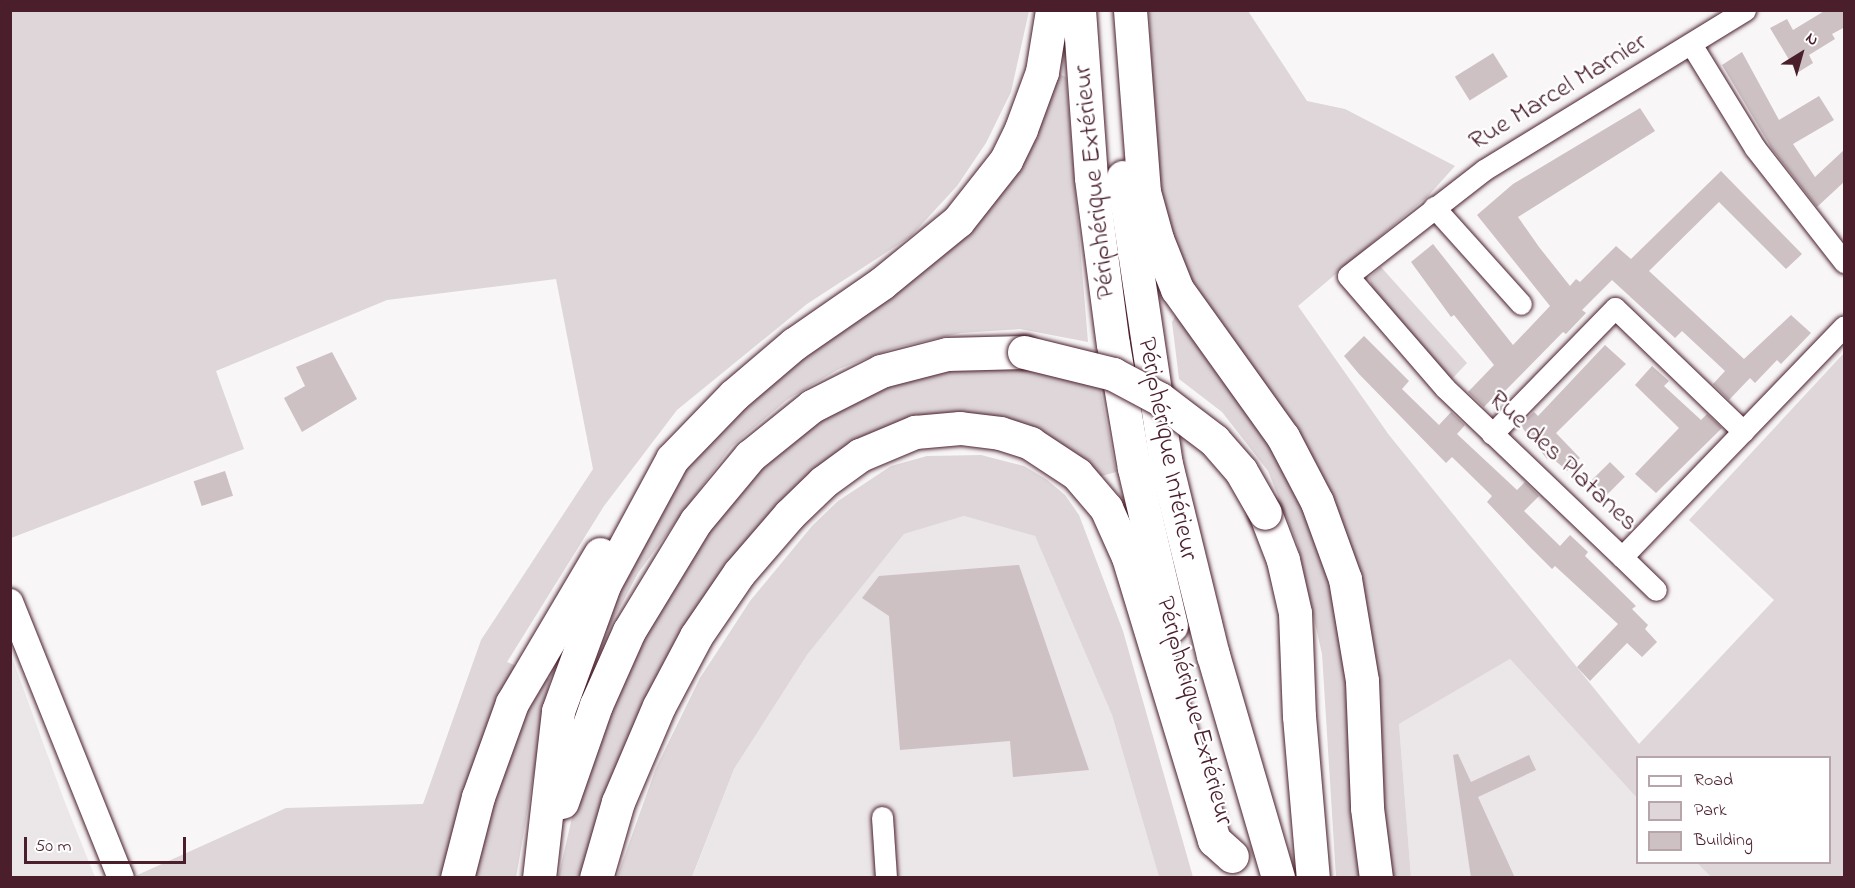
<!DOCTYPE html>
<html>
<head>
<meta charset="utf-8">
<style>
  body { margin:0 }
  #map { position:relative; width:1855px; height:888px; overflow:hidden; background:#f8f6f7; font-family:"Indie Flower",sans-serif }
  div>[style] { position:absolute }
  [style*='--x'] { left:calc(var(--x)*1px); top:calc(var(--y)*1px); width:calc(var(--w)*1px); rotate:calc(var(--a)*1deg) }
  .built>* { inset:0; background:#ebe6e8 }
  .green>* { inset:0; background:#ded6d9 }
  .building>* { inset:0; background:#cdc1c4; transform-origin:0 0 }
  .roads { filter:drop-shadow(0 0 2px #4a1f2b) drop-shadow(0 0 2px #4a1f2b) }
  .minor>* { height:21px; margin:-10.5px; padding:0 10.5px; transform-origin:10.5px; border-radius:10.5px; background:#fff }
  .tertiary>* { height:26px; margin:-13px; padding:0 13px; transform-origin:13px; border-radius:13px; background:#fff }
  .trunk>* { height:33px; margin:-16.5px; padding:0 16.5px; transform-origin:16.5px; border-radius:16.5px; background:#fff }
  .bridges { filter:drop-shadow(0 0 2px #4a1f2b) drop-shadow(0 0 2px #4a1f2b) }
  .trunk-bridge>* { height:33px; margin:-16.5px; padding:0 16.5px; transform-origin:16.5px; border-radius:16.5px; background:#fff }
  span { translate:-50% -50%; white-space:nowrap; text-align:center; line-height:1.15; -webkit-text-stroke:4.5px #fff; paint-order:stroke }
  .street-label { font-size:27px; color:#4a1f2b }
  .frame { position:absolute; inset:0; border:12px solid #4a1f2b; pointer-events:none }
  .legend { position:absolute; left:1636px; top:756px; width:195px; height:108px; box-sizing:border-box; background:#fff; border:2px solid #b7a5aa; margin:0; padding:8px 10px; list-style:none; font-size:18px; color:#4a1f2b }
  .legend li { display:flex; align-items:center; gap:12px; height:30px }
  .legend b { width:30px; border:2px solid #b7a5aa }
  .north { position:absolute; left:1771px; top:24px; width:60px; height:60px; -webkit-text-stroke:4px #fff; paint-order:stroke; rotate:37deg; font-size:16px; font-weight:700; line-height:24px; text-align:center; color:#4a1f2b }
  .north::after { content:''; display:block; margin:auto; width:21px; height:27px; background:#4a1f2b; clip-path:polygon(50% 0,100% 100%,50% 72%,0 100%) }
  .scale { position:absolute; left:24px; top:837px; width:162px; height:27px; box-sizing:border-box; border:3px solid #4a1f2b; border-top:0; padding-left:8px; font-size:18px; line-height:21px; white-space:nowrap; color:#4a1f2b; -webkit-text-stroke:4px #fff; paint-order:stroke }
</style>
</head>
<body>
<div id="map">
  <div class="built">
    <i style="clip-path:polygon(964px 516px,1035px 536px,1112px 715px,1159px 877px,692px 878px,734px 769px,807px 655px,904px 534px)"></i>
    <i style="clip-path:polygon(11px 655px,64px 800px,95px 877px,11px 877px)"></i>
    <i style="clip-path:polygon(1510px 659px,1637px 798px,1638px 862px,1697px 863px,1711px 877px,1411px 877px,1399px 724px)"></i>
  </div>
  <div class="green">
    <i style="clip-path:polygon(10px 11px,1029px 11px,1011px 92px,986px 143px,957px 186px,910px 237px,807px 304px,677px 410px,604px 506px,507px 662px,550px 679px,516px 878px,133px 877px,286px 808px,423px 804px,481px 640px,593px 469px,556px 279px,387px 300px,216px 371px,244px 449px,11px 538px)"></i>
    <i style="clip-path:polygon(1149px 11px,1248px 11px,1307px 101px,1345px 109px,1455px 166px,1429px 195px,1298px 306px,1389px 435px,1639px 744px,1774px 600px,1689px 520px,1844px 353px,1844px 877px,1711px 877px,1697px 863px,1830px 862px,1830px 758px,1638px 758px,1637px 798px,1510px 659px,1399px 724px,1411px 877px,1336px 877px,1322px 654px,1297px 543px,1268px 471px,1222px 412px,1179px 379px,1172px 322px,1191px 287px,1169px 238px,1158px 185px)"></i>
    <i style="clip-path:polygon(1054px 72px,1066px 77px,1088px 342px,1020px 329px,961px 333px,894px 348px,839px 369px,788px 399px,731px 447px,638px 573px,608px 630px,599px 629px,685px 468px,790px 361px,908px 275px)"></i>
    <i style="clip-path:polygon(1381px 267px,1467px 363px,1450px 381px,1376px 296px,1369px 278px)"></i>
    <i style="clip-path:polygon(1021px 361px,1099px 382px,1116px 472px,1095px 478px,932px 419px,774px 517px,589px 877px,558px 878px,584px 766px,625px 670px,677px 577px,734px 489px,800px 427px,875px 387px,950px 366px)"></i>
    <i style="clip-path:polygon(981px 455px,1024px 466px,1046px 479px,1065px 495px,1079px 515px,1123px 631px,1193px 877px,1159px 877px,1112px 715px,1035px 536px,964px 516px,904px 534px,807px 655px,734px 769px,692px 877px,617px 877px,656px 768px,700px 678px,750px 601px,812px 526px,838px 501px,891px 466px,927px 456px)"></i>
  </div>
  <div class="building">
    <i style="clip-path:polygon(1826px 10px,1845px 10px,1845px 27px,1832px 34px,1835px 39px,1809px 55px,1813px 63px,1797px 73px,1770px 28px,1787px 19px,1793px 30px)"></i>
    <i style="clip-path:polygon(1742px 52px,1779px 120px,1819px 96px,1834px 120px,1793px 144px,1815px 177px,1845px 149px,1845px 181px,1817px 207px,1772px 149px,1722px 65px)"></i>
    <i style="left:1493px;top:53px;width:28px;height:45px;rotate:58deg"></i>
    <i style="clip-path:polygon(1640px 108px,1655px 131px,1518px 217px,1539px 247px,1570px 286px,1576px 279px,1580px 282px,1616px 246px,1631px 259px,1721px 171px,1802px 254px,1786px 269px,1719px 202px,1649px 271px,1744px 359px,1791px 315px,1811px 333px,1781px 364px,1777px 360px,1755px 383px,1750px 378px,1729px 400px,1713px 384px,1725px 371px,1682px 331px,1675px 338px,1612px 280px,1582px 310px,1586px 313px,1566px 334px,1563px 332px,1504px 392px,1501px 389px,1484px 407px,1468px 392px,1494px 365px,1454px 315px,1451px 317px,1411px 262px,1433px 244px,1513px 345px,1550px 306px,1477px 215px,1513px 184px)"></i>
    <i style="clip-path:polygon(1364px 336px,1409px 381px,1402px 389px,1439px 425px,1451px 412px,1465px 425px,1457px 434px,1517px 490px,1525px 482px,1539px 496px,1524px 511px,1560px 546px,1570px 535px,1588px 552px,1585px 556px,1636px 606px,1632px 609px,1648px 625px,1645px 629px,1657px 642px,1642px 657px,1627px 643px,1590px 681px,1577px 667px,1618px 624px,1555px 566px,1552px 569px,1530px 547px,1487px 502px,1492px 496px,1452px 457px,1446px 463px,1359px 374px,1344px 356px)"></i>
    <i style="clip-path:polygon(1605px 345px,1626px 364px,1556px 433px,1580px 458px,1567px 471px,1550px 456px,1547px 459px,1520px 425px,1534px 412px,1538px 416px)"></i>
    <i style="clip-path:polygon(332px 352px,357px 399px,302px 432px,284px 398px,305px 386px,296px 367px)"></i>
    <i style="clip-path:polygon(1652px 366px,1669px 381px,1664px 386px,1701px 420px,1707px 414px,1722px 428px,1656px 493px,1635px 474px,1679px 428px,1635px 385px)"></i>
    <i style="left:1610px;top:462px;width:21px;height:33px;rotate:45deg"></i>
    <i style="left:225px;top:471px;width:26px;height:33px;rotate:72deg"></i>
    <i style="clip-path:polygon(1019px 565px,1089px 770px,1013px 777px,1010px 741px,900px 750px,889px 616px,862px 598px,879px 576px)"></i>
    <i style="clip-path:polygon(1458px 754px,1471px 782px,1529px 755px,1536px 770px,1478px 797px,1515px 878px,1471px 878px,1453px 755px)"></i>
  </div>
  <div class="roads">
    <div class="minor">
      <i style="--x:1745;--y:10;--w:306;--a:148.5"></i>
      <i style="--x:1484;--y:170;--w:172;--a:142.1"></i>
      <i style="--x:1348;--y:276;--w:148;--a:49.1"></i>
      <i style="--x:1445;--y:388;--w:245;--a:43.7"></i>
      <i style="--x:1622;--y:557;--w:320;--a:-46.1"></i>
      <i style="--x:1691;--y:44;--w:122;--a:58.4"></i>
      <i style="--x:1755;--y:148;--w:145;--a:52"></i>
      <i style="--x:1434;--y:207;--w:130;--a:48.1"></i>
      <i style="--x:1492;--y:434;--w:176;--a:-45.7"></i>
      <i style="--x:1615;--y:308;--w:178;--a:43.9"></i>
      <i style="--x:1622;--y:557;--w:47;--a:44.1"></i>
      <i style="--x:882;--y:817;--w:61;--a:86.2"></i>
    </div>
    <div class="tertiary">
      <i style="--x:10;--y:602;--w:297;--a:68.1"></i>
    </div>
    <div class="trunk">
      <i style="--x:1079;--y:10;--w:168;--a:85.9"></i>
      <i style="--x:1091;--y:178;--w:167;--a:82.5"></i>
      <i style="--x:1113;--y:344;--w:126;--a:80.4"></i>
      <i style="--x:1134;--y:468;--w:162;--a:76.8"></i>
      <i style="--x:1130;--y:10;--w:183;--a:85.6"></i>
      <i style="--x:1144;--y:192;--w:49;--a:74.5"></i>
      <i style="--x:1157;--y:239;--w:54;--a:68.2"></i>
      <i style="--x:1177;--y:289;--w:182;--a:54.4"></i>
      <i style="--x:1283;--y:437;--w:73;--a:62.4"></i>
      <i style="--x:1317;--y:502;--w:82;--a:70"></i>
      <i style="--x:1345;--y:579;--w:103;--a:80.5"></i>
      <i style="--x:1362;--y:681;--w:127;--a:87.7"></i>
      <i style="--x:1367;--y:808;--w:71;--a:82.7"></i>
      <i style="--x:1123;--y:177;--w:290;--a:81.5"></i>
      <i style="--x:1166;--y:464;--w:197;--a:76.2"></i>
      <i style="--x:1213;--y:655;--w:232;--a:73.7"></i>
      <i style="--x:1265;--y:513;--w:50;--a:69"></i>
      <i style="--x:1283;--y:560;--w:54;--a:77.2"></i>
      <i style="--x:1295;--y:613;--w:103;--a:87.8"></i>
      <i style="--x:1299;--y:716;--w:163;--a:85.1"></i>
      <i style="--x:562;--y:802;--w:103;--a:-70.7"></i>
      <i style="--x:596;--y:705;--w:81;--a:-66"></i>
      <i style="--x:629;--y:631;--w:129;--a:-58.7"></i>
      <i style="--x:696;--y:521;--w:85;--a:-50.3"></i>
      <i style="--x:750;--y:456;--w:80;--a:-38.9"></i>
      <i style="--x:812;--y:406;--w:77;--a:-26.9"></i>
      <i style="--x:881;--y:371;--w:68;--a:-14.4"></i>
      <i style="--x:947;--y:354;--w:77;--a:-1.5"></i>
      <i style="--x:457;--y:878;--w:84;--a:-75.5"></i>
      <i style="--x:478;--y:797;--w:100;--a:-70.1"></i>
      <i style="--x:512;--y:703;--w:173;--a:-59.4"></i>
      <i style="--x:539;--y:878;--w:168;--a:-83.5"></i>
      <i style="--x:558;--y:711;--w:134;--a:-69.9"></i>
      <i style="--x:604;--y:585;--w:143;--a:-61.6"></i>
      <i style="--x:672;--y:459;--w:89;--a:-45.9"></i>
      <i style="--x:734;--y:395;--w:79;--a:-40.4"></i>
      <i style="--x:794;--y:344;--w:107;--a:-34.7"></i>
      <i style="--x:882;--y:283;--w:98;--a:-39.2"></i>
      <i style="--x:958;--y:221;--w:78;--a:-51.8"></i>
      <i style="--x:1006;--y:160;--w:34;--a:-64"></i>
      <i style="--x:1021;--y:129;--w:61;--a:-69.8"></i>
      <i style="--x:1042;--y:72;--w:63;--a:-80.8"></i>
      <i style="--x:596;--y:878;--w:79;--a:-73.9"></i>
      <i style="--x:618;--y:802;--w:104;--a:-66.9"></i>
      <i style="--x:659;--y:706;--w:79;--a:-62.1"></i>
      <i style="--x:696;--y:636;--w:76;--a:-55.7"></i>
      <i style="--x:739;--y:573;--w:77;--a:-49.2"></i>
      <i style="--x:789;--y:515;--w:47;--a:-44.1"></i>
      <i style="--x:823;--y:482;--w:46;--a:-36.1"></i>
      <i style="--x:860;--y:455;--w:60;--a:-22.7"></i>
      <i style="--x:915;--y:432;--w:45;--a:-5.1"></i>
      <i style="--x:960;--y:428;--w:40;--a:7.1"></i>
      <i style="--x:1000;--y:433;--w:32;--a:18"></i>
      <i style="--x:1030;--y:443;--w:56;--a:33.4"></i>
      <i style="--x:1077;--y:474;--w:45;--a:49.5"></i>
      <i style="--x:1106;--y:508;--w:54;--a:65.8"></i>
      <i style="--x:1128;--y:557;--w:296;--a:73.1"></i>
      <i style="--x:1214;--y:840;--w:24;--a:42"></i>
    </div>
  </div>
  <div class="bridges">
    <div class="trunk-bridge">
      <i style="--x:1024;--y:352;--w:92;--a:13.9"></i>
      <i style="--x:1113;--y:374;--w:53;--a:28"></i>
      <i style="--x:1160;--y:399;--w:68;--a:37.2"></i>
      <i style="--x:1214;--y:440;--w:41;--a:48.9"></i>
      <i style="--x:1241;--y:471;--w:48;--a:60.3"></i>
    </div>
  </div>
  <div class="street-label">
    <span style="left:1558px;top:92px;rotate:-31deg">Rue Marcel Marnier</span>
    <span style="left:1095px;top:182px;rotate:-96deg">Périphérique Extérieur</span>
    <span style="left:1167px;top:449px;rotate:79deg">Périphérique Intérieur</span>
    <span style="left:1563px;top:461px;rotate:43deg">Rue des Platanes</span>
    <span style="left:1194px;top:711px;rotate:75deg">Périphérique Extérieur</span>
  </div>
  <div class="frame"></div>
  <ul class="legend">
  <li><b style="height:8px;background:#fff"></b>Road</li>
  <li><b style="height:16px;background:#ded6d9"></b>Park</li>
  <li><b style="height:16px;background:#cdc1c4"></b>Building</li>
  </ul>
  <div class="north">N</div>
  <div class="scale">50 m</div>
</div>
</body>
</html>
